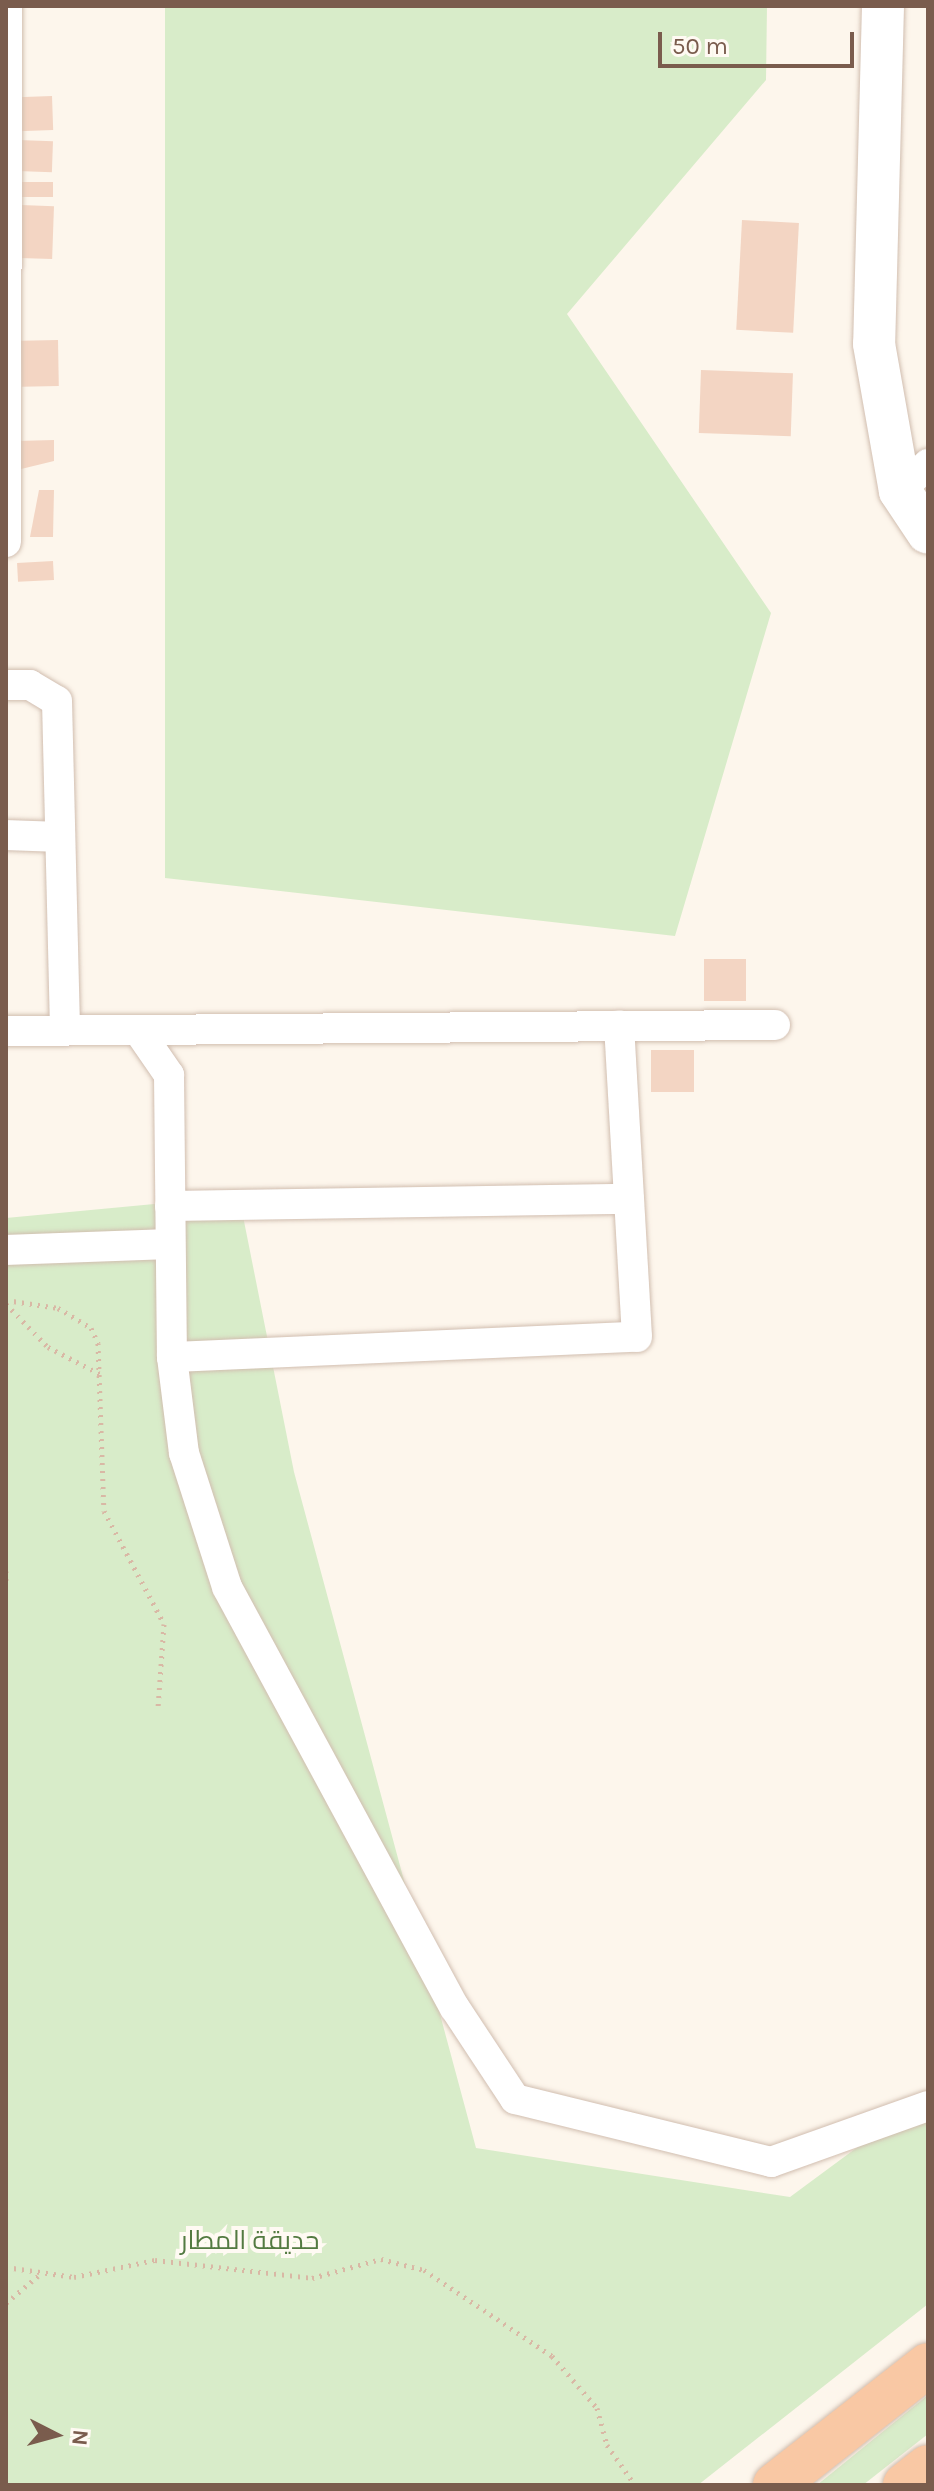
<!DOCTYPE html>
<html>
<head>
<meta charset="utf-8">
<style>
  body { margin:0 }
  #map { position:relative; width:934px; height:2491px; overflow:hidden; background:#fdf6ec; font-family:Karla,Cairo,sans-serif }
  div>[style] { position:absolute }
  [style*='--x'] { left:calc(var(--x)*1px); top:calc(var(--y)*1px); width:calc(var(--w)*1px); rotate:calc(var(--a)*1deg) }
  .green>* { inset:0; background:#d8ecc9 }
  .building>* { inset:0; background:#f3d5c3; transform-origin:0 0 }
  .path>* { height:5px; margin-top:-2.5px; transform-origin:0; background:repeating-linear-gradient(90deg,#d9b8a5 0 2px,transparent 0 8px) }
  .roads { filter:drop-shadow(0 0 2px #d1beb0) drop-shadow(0 0 2px #d1beb0) }
  .minor>* { height:30px; margin:-15px; padding:0 15px; transform-origin:15px; border-radius:15px; background:#fff }
  .secondary>* { height:42px; margin:-21px; padding:0 21px; transform-origin:21px; border-radius:21px; background:#fff }
  .trunk>* { height:44px; margin:-22px; padding:0 22px; transform-origin:22px; border-radius:22px; background:#f9c8a4 }
  span { translate:-50% -50%; white-space:nowrap; text-align:center; line-height:1.15; -webkit-text-stroke:8px #fffaf3; paint-order:stroke }
  .park-label { font-size:26px; color:#537a41 }
  .frame { position:absolute; inset:0; border:8px solid #7a5c4d; pointer-events:none }
  .north { position:absolute; left:16px; top:2395px; width:80px; height:80px; -webkit-text-stroke:6px #fffaf3; paint-order:stroke; rotate:96deg; font-size:22px; font-weight:700; line-height:32px; text-align:center; color:#7a5c4d }
  .north::after { content:''; display:block; margin:auto; width:28px; height:36px; background:#7a5c4d; clip-path:polygon(50% 0,100% 100%,50% 72%,0 100%) }
  .scale { position:absolute; left:658px; top:32px; width:196px; height:36px; box-sizing:border-box; border:4px solid #7a5c4d; border-top:0; padding-left:10px; font-size:24px; line-height:28px; white-space:nowrap; color:#7a5c4d; -webkit-text-stroke:6px #fffaf3; paint-order:stroke }
</style>
</head>
<body>
<div id="map">
  <div class="green">
    <i style="clip-path:polygon(165px 6px,767px 6px,766px 80px,567px 314px,771px 613px,675px 936px,165px 878px)"></i>
    <i style="clip-path:polygon(239px 1196px,294px 1472px,476px 2148px,790px 2197px,928px 2095px,928px 2304px,698px 2485px,6px 2485px,6px 1218px)"></i>
    <i style="clip-path:polygon(928px 2395px,928px 2434px,863px 2485px,817px 2485px)"></i>
  </div>
  <div class="building">
    <i style="left:52px;top:96px;width:34px;height:35px;rotate:88deg"></i>
    <i style="left:18px;top:140px;width:35px;height:31px;rotate:2deg"></i>
    <i style="left:19px;top:182px;width:34px;height:15px"></i>
    <i style="left:21px;top:205px;width:33px;height:53px;rotate:2deg"></i>
    <i style="left:742px;top:220px;width:57px;height:110px;rotate:3deg"></i>
    <i style="left:58px;top:340px;width:46px;height:37px;rotate:89deg"></i>
    <i style="left:701px;top:370px;width:92px;height:63px;rotate:2deg"></i>
    <i style="clip-path:polygon(54px 440px,54px 461px,17px 470px,16px 441px)"></i>
    <i style="clip-path:polygon(39px 490px,54px 490px,53px 537px,30px 537px)"></i>
    <i style="left:53px;top:561px;width:19px;height:36px;rotate:87deg"></i>
    <i style="left:704px;top:959px;width:42px;height:42px"></i>
    <i style="left:651px;top:1050px;width:43px;height:42px"></i>
  </div>
  <div class="path">
    <i style="--x:6;--y:1300;--w:53;--a:8.7"></i>
    <i style="--x:58;--y:1308;--w:39;--a:31"></i>
    <i style="--x:91;--y:1328;--w:17;--a:65"></i>
    <i style="--x:98;--y:1343;--w:168;--a:88"></i>
    <i style="--x:104;--y:1511;--w:128;--a:62"></i>
    <i style="--x:164;--y:1624;--w:83;--a:94.1"></i>
    <i style="--x:6;--y:1304;--w:60;--a:45.7"></i>
    <i style="--x:48;--y:1347;--w:63;--a:27.4"></i>
    <i style="--x:6;--y:1571;--w:13;--a:90"></i>
    <i style="--x:6;--y:2267;--w:69;--a:8.4"></i>
    <i style="--x:74;--y:2277;--w:83;--a:-11.9"></i>
    <i style="--x:155;--y:2260;--w:158;--a:6.5"></i>
    <i style="--x:312;--y:2278;--w:72;--a:-15.4"></i>
    <i style="--x:381;--y:2259;--w:44;--a:14.3"></i>
    <i style="--x:424;--y:2270;--w:154;--a:33.9"></i>
    <i style="--x:552;--y:2356;--w:69;--a:49.1"></i>
    <i style="--x:597;--y:2408;--w:38;--a:75"></i>
    <i style="--x:607;--y:2445;--w:49;--a:55"></i>
    <i style="--x:6;--y:2303;--w:42;--a:-40.2"></i>
  </div>
  <div class="roads">
    <div class="minor">
      <i style="--x:900;--y:491;--w:39;--a:-44"></i>
      <i style="--x:6;--y:542;--w:536;--a:-89.89"></i>
      <i style="--x:6;--y:685;--w:24;--a:0"></i>
      <i style="--x:30;--y:685;--w:31;--a:31"></i>
      <i style="--x:57;--y:701;--w:329;--a:88.6"></i>
      <i style="--x:6;--y:835;--w:54;--a:2.1"></i>
      <i style="--x:138;--y:1030;--w:55;--a:55.4"></i>
      <i style="--x:169;--y:1075;--w:282;--a:89.4"></i>
      <i style="--x:172;--y:1357;--w:97;--a:82.9"></i>
      <i style="--x:184;--y:1453;--w:141;--a:72.2"></i>
      <i style="--x:227;--y:1587;--w:479;--a:61.6"></i>
      <i style="--x:455;--y:2008;--w:109;--a:56.6"></i>
      <i style="--x:515;--y:2099;--w:264;--a:13.8"></i>
      <i style="--x:771;--y:2162;--w:167;--a:-19.6"></i>
      <i style="--x:6;--y:1031;--w:769;--a:-0.45"></i>
      <i style="--x:170;--y:1206;--w:459;--a:-0.9"></i>
      <i style="--x:6;--y:1250;--w:163;--a:-2.1"></i>
      <i style="--x:172;--y:1357;--w:465;--a:-2.5"></i>
      <i style="--x:637;--y:1337;--w:312;--a:-93.3"></i>
    </div>
    <div class="secondary">
      <i style="--x:883;--y:6;--w:338;--a:91.5"></i>
      <i style="--x:874;--y:344;--w:149;--a:80"></i>
      <i style="--x:900;--y:491;--w:50;--a:56.3"></i>
    </div>
    <div class="trunk">
      <i style="--x:775;--y:2485;--w:194;--a:-38.1"></i>
      <i style="--x:905;--y:2485;--w:29;--a:-38"></i>
    </div>
  </div>
  <div class="park-label">
    <span style="left:250px;top:2241px">حديقة المطار</span>
  </div>
  <div class="frame"></div>
  <div class="north">N</div>
  <div class="scale">50 m</div>
</div>
</body>
</html>
